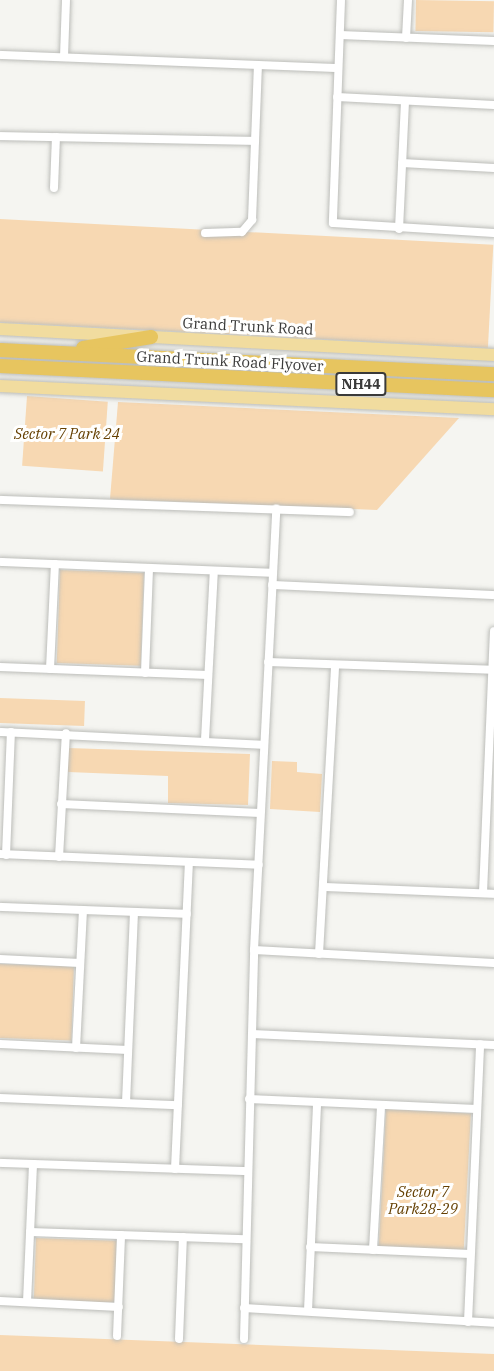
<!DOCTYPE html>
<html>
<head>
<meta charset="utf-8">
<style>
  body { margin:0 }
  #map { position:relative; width:494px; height:1371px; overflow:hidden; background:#f5f5f1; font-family:"IBM Plex Serif",serif }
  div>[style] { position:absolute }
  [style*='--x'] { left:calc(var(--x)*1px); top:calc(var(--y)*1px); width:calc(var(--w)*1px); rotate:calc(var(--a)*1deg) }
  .green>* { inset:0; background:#f7d8b2; transform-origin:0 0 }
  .roads { filter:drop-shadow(0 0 2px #bcbdb9) drop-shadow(0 0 2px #bcbdb9) }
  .street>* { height:8px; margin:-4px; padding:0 4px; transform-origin:4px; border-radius:4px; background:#fff }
  .primary>* { height:12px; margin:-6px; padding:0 6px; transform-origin:6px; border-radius:6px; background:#f1dc9f }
  .highway>* { height:14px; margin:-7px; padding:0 7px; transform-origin:7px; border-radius:7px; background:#e7c55f }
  span { translate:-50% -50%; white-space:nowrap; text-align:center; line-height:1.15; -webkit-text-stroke:6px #fffffe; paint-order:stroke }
  .shield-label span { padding:2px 4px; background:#fffffe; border:2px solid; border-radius:4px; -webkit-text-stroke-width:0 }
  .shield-label { font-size:14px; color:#3a3a39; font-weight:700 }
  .street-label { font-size:15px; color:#3a3a39 }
  .park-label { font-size:15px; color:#643f01; font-style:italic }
</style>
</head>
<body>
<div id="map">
  <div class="green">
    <i style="left:416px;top:0;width:78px;height:31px;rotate:1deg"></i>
    <i style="left:0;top:219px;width:494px;height:103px;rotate:3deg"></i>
    <i style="left:27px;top:396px;width:81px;height:70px;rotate:4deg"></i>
    <i style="clip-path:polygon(118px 402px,459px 418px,377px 510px,110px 499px)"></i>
    <i style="left:60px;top:570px;width:84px;height:93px;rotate:2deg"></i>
    <i style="left:0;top:698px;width:85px;height:25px;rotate:2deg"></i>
    <i style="clip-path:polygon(68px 748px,250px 754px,248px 805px,168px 803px,168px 776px,68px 772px)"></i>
    <i style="clip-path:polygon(272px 761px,297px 762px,297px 772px,322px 774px,320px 812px,270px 809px)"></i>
    <i style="left:0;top:964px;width:74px;height:74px;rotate:2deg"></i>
    <i style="left:386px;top:1109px;width:85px;height:142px;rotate:3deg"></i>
    <i style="left:36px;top:1238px;width:81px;height:62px;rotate:2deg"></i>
    <i style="clip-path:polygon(0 1335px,494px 1354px,494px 1371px,0 1371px)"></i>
  </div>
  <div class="roads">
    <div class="street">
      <i style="--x:341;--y:0;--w:223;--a:92.1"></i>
      <i style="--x:333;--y:223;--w:161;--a:3.6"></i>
      <i style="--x:340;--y:35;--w:154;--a:2.2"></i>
      <i style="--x:406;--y:38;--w:38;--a:-87"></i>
      <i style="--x:0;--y:55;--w:338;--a:2.2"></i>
      <i style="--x:64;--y:57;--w:57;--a:-88"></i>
      <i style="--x:337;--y:97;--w:157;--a:2.9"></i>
      <i style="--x:0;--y:136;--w:255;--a:1.1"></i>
      <i style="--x:402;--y:163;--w:92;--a:3.1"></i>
      <i style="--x:54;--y:188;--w:51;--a:-87.8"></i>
      <i style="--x:399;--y:229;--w:128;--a:-87.3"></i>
      <i style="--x:205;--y:233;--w:37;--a:-2"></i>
      <i style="--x:242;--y:232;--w:16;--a:-50"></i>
      <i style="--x:252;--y:220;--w:155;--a:-87.8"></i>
      <i style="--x:0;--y:500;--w:350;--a:2"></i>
      <i style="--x:0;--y:562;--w:273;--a:2.3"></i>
      <i style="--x:272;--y:585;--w:222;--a:2.6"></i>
      <i style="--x:268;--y:662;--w:224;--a:2"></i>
      <i style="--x:0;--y:667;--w:208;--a:2.2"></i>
      <i style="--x:50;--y:669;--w:105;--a:-87.3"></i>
      <i style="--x:145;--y:673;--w:105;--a:-87.8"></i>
      <i style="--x:0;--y:732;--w:263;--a:2.8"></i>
      <i style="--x:205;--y:740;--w:169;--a:-87"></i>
      <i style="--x:61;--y:804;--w:199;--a:2.6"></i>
      <i style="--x:0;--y:854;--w:259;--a:2.4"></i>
      <i style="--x:6;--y:855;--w:123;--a:-87.7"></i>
      <i style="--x:59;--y:857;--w:124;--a:-86.8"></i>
      <i style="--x:323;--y:887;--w:171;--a:2.3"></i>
      <i style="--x:483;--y:893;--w:262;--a:-87.6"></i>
      <i style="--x:0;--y:907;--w:187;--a:2.1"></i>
      <i style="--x:254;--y:950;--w:240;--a:3.1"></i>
      <i style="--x:319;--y:954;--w:288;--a:-86.8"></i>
      <i style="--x:0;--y:959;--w:80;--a:2.9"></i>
      <i style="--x:252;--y:1034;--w:242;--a:2.6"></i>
      <i style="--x:0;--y:1044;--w:128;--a:2.7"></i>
      <i style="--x:76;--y:1048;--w:138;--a:-87.1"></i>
      <i style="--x:0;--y:1098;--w:178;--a:2.3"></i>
      <i style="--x:249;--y:1099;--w:228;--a:2.5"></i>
      <i style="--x:126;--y:1103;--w:191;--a:-87.6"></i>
      <i style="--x:0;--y:1163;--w:247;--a:1.9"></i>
      <i style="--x:175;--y:1169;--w:307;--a:-87.4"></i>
      <i style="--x:30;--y:1232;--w:215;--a:1.9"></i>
      <i style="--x:310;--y:1247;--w:160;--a:2.5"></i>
      <i style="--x:373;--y:1250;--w:145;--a:-86.8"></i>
      <i style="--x:0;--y:1301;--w:119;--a:2.9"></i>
      <i style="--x:27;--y:1302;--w:138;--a:-87.5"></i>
      <i style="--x:244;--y:1308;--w:250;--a:3.4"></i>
      <i style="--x:308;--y:1311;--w:209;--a:-87.5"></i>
      <i style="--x:468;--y:1322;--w:278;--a:-87.5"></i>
      <i style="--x:117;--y:1336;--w:101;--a:-87.7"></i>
      <i style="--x:179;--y:1339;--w:102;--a:-87.8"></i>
      <i style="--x:244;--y:1339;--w:389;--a:-88.5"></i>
      <i style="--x:254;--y:950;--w:442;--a:-87.1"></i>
    </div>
    <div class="primary">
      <i style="--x:0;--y:329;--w:495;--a:3"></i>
      <i style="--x:0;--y:386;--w:495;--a:2.7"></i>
    </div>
    <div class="highway">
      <i style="--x:83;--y:348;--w:69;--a:-9.2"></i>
      <i style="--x:0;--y:350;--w:495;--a:2.8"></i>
      <i style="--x:0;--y:366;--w:495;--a:2.8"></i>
    </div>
  </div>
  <div class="shield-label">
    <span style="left:361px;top:384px">NH44</span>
  </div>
  <div class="street-label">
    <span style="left:248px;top:326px;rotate:3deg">Grand Trunk Road</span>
    <span style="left:230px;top:361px;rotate:3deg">Grand Trunk Road Flyover</span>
  </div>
  <div class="park-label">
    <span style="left:67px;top:434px">Sector 7 Park 24</span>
    <span style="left:423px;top:1200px">Sector 7<br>Park28-29</span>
  </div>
</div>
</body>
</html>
